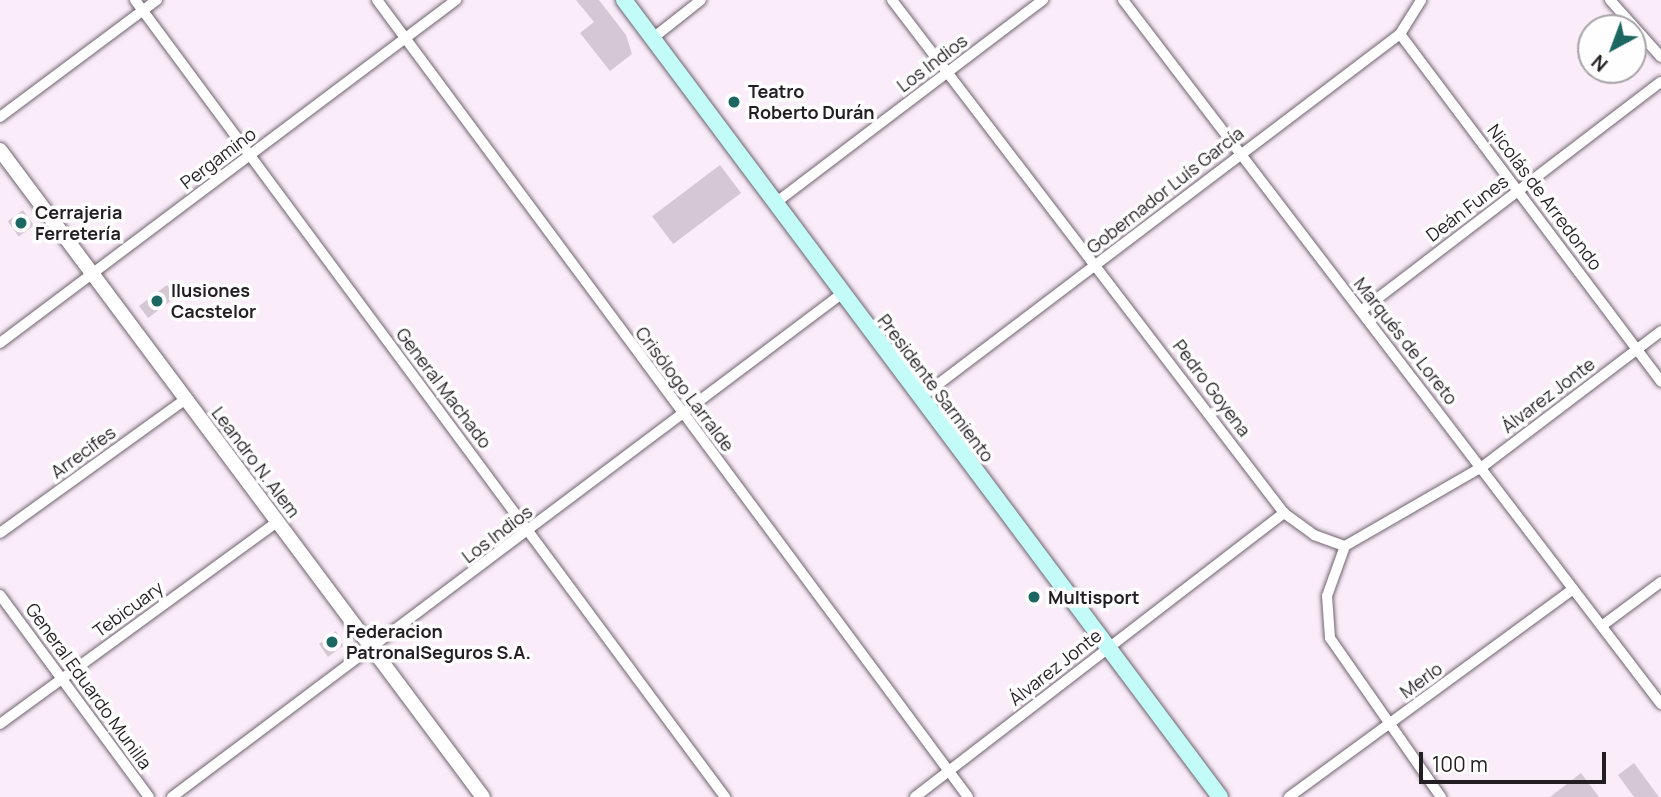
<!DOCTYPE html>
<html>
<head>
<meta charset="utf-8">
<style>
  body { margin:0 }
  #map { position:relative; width:1661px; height:797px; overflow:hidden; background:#faecf9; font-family:Manrope,sans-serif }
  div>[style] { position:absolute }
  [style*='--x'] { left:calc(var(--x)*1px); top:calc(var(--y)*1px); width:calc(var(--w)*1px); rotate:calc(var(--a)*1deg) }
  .building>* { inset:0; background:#d5c7d3; transform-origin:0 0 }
  .roads { filter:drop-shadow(0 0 2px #70646f) drop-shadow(0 0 2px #70646f) }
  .minor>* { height:10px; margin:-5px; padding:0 5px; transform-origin:5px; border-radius:5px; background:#fff }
  .tertiary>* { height:14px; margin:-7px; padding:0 7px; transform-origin:7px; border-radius:7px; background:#fff }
  .secondary>* { height:16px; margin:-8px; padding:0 8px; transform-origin:8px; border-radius:8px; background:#c2fbf8 }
  .dots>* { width:19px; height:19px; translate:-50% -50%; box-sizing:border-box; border:4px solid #fefefe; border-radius:50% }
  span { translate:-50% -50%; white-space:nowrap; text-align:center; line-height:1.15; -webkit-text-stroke:7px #fefefe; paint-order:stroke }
  .street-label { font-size:18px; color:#231e22 }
  .poi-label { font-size:18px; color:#231e22; font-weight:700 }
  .left { translate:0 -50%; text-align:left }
  .north { position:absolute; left:1577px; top:14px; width:70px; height:70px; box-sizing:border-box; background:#fefefe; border:2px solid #a6a4a6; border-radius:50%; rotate:221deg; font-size:19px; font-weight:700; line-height:28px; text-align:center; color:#231e22 }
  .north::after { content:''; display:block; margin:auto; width:24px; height:32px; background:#1c6761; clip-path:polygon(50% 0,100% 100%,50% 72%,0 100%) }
  .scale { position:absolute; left:1419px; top:752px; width:187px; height:32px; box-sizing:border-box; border:4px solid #231e22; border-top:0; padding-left:9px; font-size:21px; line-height:24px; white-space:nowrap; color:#231e22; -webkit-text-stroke:5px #fefefe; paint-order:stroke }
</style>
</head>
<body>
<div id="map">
  <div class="building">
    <i style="clip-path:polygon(576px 0,599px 0,626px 35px,632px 54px,610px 71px,580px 33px,594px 22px)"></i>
    <i style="left:720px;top:165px;width:35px;height:85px;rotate:53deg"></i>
    <i style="left:23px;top:210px;width:19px;height:19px;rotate:54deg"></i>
    <i style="left:167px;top:285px;width:15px;height:35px;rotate:53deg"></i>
    <i style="clip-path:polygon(336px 631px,343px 646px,328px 657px,319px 644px)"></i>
    <i style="clip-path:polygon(1634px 763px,1659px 797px,1634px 797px,1618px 775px)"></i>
    <i style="clip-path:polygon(1581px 773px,1599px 797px,1550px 797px)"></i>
  </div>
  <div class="roads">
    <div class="minor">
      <i style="--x:135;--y:0;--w:992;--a:53.49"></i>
      <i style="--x:377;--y:0;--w:992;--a:53.44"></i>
      <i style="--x:892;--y:0;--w:646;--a:52.62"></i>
      <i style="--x:1284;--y:513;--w:37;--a:36"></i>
      <i style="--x:1314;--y:535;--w:33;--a:20"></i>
      <i style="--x:1123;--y:0;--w:886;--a:52.61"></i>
      <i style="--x:1610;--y:0;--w:76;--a:48.2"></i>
      <i style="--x:1400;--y:34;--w:435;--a:53.1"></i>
      <i style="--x:653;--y:38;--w:61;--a:-38.4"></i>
      <i style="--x:0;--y:117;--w:196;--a:-36.7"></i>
      <i style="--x:774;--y:204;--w:338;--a:-37.2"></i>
      <i style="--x:1361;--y:311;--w:377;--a:-37.4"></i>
      <i style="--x:0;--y:343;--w:571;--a:-36.95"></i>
      <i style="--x:920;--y:398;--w:602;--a:-37.17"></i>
      <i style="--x:1400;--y:34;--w:40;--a:-58"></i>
      <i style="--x:0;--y:533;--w:229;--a:-35.8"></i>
      <i style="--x:1345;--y:546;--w:158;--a:-30"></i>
      <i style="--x:1482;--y:467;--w:225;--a:-37.2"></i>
      <i style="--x:1345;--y:546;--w:53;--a:109.8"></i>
      <i style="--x:1327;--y:596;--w:42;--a:85.9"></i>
      <i style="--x:1330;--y:638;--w:194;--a:55.1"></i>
      <i style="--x:0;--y:595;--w:251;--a:53.6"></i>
      <i style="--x:1603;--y:625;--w:72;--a:-36.6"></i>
      <i style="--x:0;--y:724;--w:343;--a:-36.1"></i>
      <i style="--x:172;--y:797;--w:836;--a:-36.92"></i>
      <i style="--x:915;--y:797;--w:466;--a:-37.6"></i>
      <i style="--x:1289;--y:797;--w:352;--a:-36.2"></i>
    </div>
    <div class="tertiary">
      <i style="--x:0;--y:150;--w:807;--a:53.26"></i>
    </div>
    <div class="secondary">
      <i style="--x:624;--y:0;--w:995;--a:53.21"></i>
    </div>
  </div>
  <div class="dots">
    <i style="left:734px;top:102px;background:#1c6761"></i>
    <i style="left:21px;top:223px;background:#1c6761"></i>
    <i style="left:157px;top:301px;background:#1c6761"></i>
    <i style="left:1034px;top:597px;background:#1c6761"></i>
    <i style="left:332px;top:642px;background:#1c6761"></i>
  </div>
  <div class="street-label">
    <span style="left:932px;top:63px;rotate:-37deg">Los Indios</span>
    <span style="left:218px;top:158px;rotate:-37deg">Pergamino</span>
    <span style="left:1165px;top:190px;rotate:-38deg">Gobernador Luís García</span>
    <span style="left:1545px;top:197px;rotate:53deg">Nicolás de Arredondo</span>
    <span style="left:1467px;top:208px;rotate:-37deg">Deán Funes</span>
    <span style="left:1406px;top:341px;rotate:52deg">Marqués de Loreto</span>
    <span style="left:444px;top:388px;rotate:53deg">General Machado</span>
    <span style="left:936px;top:388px;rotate:53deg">Presidente Sarmiento</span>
    <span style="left:1212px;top:388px;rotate:53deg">Pedro Goyena</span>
    <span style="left:685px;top:389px;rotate:53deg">Crisólogo Larralde</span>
    <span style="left:1548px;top:395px;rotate:-37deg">Álvarez Jonte</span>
    <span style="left:83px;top:452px;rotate:-36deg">Arrecifes</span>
    <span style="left:256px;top:462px;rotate:53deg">Leandro N. Alem</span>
    <span style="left:497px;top:534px;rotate:-37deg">Los Indios</span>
    <span style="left:128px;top:609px;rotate:-36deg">Tebicuary</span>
    <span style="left:1055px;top:667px;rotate:-38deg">Álvarez Jonte</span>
    <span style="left:1421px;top:680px;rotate:-36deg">Merlo</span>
    <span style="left:89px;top:686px;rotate:54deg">General Eduardo Munilla</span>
  </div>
  <div class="poi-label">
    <span class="left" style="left:748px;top:102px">Teatro<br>Roberto Durán</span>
    <span class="left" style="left:35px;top:223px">Cerrajeria<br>Ferretería</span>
    <span class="left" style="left:171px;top:301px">Ilusiones<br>Cacstelor</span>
    <span class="left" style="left:1048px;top:597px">Multisport</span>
    <span class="left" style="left:346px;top:642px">Federacion<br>PatronalSeguros S.A.</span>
  </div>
  <div class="north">N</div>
  <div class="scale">100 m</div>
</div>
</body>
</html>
